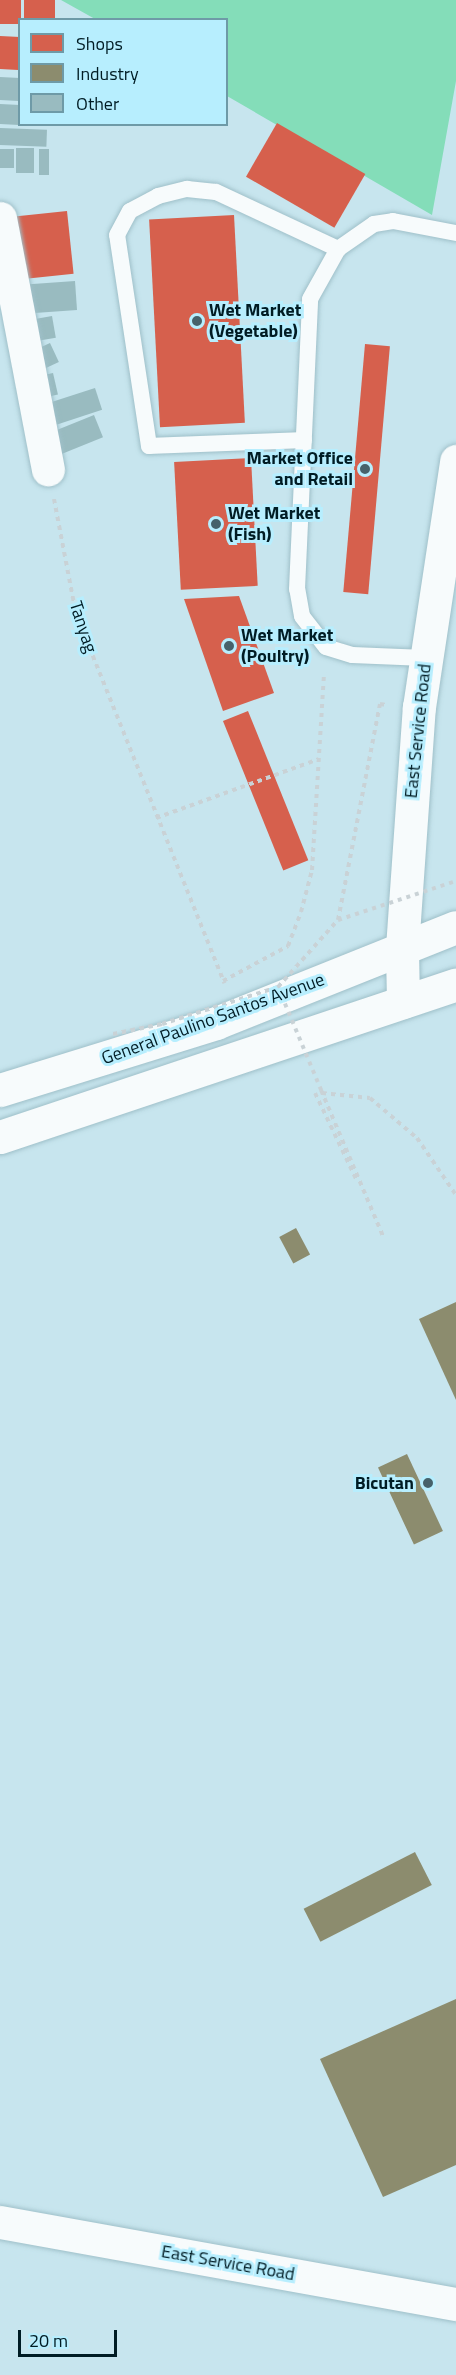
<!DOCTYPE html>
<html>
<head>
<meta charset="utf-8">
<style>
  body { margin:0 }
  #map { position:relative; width:456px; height:2375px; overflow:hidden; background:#c7e5ee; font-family:"Titillium Web",sans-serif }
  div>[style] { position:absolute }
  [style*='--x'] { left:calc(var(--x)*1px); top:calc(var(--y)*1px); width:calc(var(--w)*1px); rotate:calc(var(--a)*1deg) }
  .green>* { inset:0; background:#84ddb9 }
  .shops>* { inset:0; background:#d6604d; transform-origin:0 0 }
  .industry>* { inset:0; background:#8c8c6e; transform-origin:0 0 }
  .building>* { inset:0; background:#99bbc0; transform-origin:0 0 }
  .path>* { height:4px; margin-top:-2px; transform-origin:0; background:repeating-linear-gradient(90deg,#c9d2d6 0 4.5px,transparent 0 9px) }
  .roads { filter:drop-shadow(0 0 2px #9fc0c9) drop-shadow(0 0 2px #9fc0c9) }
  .service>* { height:16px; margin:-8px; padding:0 8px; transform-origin:8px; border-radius:8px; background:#f7fbfc }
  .minor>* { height:33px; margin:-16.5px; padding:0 16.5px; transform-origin:16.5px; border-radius:16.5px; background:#f7fbfc }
  .secondary>* { height:33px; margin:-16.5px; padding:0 16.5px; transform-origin:16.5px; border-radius:16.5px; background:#f7fbfc }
  .primary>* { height:33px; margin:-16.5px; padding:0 16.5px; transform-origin:16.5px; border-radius:16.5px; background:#f7fbfc }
  .path-bridge>* { height:4px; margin-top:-2px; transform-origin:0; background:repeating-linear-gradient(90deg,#c9d2d6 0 4.5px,transparent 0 9px) }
  .dots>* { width:16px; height:16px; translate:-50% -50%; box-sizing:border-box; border:3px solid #b7eefe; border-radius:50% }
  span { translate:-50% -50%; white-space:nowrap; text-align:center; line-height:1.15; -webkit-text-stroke:6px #b7eefe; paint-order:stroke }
  .poi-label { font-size:18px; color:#001c24; font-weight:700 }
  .left { translate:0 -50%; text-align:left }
  .right { translate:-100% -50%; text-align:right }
  .street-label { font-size:18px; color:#001c24 }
  .legend { position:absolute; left:18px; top:18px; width:210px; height:108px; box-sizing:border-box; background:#b7eefe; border:2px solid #6e9aa7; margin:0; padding:8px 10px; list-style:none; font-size:18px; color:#001c24 }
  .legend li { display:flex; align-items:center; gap:12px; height:30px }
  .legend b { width:30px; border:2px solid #6e9aa7 }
  .scale { position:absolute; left:18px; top:2330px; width:99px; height:27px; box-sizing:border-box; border:3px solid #001c24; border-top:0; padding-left:8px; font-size:18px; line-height:21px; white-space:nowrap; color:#001c24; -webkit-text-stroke:4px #b7eefe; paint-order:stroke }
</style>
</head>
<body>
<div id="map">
  <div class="green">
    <i style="clip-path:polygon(61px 0,456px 0,456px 81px,432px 215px,227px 96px,226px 20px,95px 19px)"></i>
  </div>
  <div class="shops">
    <i style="left:0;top:0;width:21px;height:24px"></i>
    <i style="left:24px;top:0;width:31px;height:20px"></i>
    <i style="left:0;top:36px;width:20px;height:33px;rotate:3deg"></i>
    <i style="left:277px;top:123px;width:102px;height:62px;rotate:30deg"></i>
    <i style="left:67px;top:211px;width:63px;height:55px;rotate:84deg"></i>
    <i style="left:234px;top:215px;width:208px;height:85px;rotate:87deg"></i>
    <i style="left:365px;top:344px;width:25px;height:249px;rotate:5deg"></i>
    <i style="left:251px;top:458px;width:128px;height:77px;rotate:87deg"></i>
    <i style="clip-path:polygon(239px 596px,274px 693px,223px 711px,184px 599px)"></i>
    <i style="left:248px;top:711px;width:161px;height:27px;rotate:68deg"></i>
  </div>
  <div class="industry">
    <i style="left:296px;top:1228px;width:30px;height:19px;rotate:62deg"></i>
    <i style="clip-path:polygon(456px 1302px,456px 1400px,419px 1319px)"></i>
    <i style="left:407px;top:1454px;width:85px;height:32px;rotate:65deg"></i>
    <i style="left:415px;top:1852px;width:37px;height:125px;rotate:63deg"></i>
    <i style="clip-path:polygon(456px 1999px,456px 2165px,383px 2197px,320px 2059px)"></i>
  </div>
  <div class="building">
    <i style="left:0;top:77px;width:20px;height:23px;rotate:3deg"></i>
    <i style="left:0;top:104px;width:20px;height:20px;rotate:3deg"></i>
    <i style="left:0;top:128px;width:47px;height:17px;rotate:2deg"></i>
    <i style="left:16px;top:148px;width:18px;height:25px"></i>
    <i style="left:0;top:149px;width:14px;height:19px"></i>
    <i style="left:39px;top:149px;width:10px;height:26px"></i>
    <i style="left:75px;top:281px;width:29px;height:53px;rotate:86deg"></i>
    <i style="left:52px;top:316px;width:22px;height:27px;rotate:80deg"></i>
    <i style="left:50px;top:343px;width:21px;height:22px;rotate:65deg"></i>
    <i style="left:53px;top:373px;width:22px;height:16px;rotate:77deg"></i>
    <i style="left:95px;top:388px;width:23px;height:48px;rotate:72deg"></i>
    <i style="left:94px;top:415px;width:24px;height:50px;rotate:68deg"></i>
  </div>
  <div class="path">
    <i style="--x:54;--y:499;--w:117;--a:79.2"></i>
    <i style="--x:76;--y:614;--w:398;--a:68.1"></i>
    <i style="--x:156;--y:818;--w:173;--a:-19.9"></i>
    <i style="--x:338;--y:920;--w:220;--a:-79"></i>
    <i style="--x:380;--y:704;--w:7;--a:8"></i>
    <i style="--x:223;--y:981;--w:74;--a:-28.3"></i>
    <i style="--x:288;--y:946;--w:36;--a:-69"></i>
    <i style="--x:301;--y:912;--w:43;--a:-75.3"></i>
    <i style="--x:312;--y:870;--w:198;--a:-86.5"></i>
    <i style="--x:321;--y:1090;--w:159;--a:67"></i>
    <i style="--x:315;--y:1093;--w:98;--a:64.5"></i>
    <i style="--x:322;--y:1093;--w:48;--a:5.9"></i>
    <i style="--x:370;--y:1098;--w:62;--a:40.4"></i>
    <i style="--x:417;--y:1138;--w:69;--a:55.6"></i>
  </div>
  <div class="roads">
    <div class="service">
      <i style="--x:304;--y:440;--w:155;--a:177.8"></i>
      <i style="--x:149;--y:446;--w:213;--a:-98.6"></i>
      <i style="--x:117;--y:235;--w:27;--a:-62"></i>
      <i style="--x:130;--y:211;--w:32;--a:-28"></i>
      <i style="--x:158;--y:196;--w:30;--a:-14"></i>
      <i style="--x:187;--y:189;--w:29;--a:6"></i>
      <i style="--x:216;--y:192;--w:135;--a:25"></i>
      <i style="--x:425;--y:658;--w:73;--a:-177.6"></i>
      <i style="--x:352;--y:655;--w:27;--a:-163"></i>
      <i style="--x:326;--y:647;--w:39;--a:-128"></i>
      <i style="--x:302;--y:616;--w:27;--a:-100"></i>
      <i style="--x:297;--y:589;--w:290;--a:-87.4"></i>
      <i style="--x:310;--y:299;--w:57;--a:-60.8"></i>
      <i style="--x:338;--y:249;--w:44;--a:-34.8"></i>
      <i style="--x:374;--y:224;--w:19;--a:-9"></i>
      <i style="--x:393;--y:221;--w:64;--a:10.8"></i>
    </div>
    <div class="minor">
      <i style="--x:0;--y:218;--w:256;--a:79.2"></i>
    </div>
    <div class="secondary">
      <i style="--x:403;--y:1002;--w:54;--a:-91.1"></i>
      <i style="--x:402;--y:948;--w:242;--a:-86"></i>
      <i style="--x:419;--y:707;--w:249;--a:-81.4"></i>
      <i style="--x:0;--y:2222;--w:463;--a:10.2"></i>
    </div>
    <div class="primary">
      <i style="--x:0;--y:1090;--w:226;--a:-17.2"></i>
      <i style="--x:216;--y:1023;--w:258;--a:-21.8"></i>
      <i style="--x:0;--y:1137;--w:481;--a:-18.5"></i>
    </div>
  </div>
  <div class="path-bridge">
    <i style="--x:278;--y:987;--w:112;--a:67.3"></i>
    <i style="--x:113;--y:1034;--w:50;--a:-11.5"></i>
    <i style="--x:162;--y:1024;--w:122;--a:-17.7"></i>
    <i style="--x:278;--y:987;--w:90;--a:-48.2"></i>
    <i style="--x:338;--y:920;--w:124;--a:-18.3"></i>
  </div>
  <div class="dots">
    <i style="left:197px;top:321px;background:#46626b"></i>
    <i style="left:365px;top:469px;background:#46626b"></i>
    <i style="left:216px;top:524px;background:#46626b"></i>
    <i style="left:229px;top:646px;background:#46626b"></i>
    <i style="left:428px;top:1483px;background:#46626b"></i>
  </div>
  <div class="poi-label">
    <span class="left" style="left:209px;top:321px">Wet Market<br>(Vegetable)</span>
    <span class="right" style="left:353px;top:469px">Market Office<br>and Retail</span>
    <span class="left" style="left:228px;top:524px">Wet Market<br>(Fish)</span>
    <span class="left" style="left:241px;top:646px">Wet Market<br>(Poultry)</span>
    <span class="right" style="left:414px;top:1483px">Bicutan</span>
  </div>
  <div class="street-label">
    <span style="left:83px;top:627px;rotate:72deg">Tanyag</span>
    <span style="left:418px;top:731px;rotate:-84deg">East Service Road</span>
    <span style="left:213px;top:1019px;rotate:-20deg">General Paulino Santos Avenue</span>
    <span style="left:228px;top:2263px;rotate:10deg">East Service Road</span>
  </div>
  <ul class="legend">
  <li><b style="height:16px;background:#d6604d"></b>Shops</li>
  <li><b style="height:16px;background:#8c8c6e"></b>Industry</li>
  <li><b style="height:16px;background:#99bbc0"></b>Other</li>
  </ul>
  <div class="scale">20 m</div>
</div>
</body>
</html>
